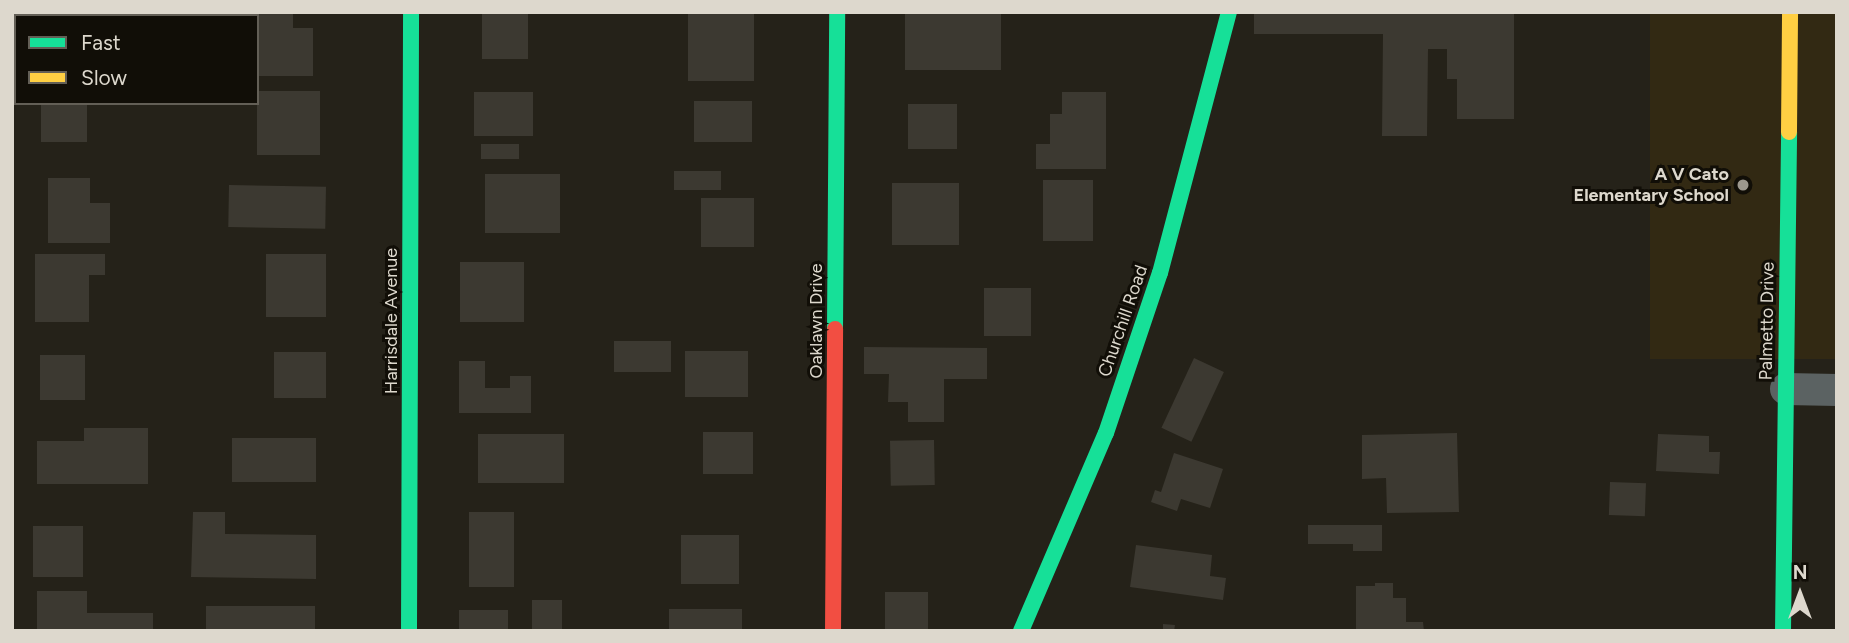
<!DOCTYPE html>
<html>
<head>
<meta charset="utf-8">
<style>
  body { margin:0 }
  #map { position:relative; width:1849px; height:643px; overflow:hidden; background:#252219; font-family:Figtree,sans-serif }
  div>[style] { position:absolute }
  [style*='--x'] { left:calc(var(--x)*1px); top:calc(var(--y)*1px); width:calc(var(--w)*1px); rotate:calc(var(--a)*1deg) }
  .built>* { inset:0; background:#322913; transform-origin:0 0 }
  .building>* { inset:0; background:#3c3931; transform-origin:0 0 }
  .street>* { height:32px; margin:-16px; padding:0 16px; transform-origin:16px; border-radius:16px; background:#5b6262 }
  .fast>* { height:16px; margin:-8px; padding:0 8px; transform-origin:8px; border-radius:8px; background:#16e098 }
  .slow>* { height:16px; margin:-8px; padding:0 8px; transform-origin:8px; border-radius:8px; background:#ffcf43 }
  .jam>* { height:16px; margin:-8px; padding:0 8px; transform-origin:8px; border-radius:8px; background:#f24e42 }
  .dots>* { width:19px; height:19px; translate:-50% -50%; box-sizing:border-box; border:4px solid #110e07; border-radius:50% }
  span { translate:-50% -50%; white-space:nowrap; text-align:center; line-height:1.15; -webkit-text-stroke:6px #110e07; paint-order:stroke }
  .poi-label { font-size:18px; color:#ddd8cd; font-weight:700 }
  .right { translate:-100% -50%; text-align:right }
  .street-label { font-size:18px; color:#ddd8cd }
  .frame { position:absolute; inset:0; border:14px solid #ddd8cd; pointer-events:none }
  .legend { position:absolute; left:14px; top:14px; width:245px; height:91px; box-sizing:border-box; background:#110e07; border:2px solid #635f56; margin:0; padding:9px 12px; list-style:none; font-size:21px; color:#ddd8cd }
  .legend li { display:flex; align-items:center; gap:14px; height:35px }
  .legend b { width:35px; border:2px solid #635f56 }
  .north { position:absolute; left:1765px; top:559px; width:70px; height:70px; -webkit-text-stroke:5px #110e07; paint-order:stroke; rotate:0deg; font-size:19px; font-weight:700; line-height:28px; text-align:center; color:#ddd8cd }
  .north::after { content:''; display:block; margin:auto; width:24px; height:32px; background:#ddd8cd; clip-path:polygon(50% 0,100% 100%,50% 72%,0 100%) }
</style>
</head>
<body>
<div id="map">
  <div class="built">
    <i style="left:1650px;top:12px;width:187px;height:347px"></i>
  </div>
  <div class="building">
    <i style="left:48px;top:12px;width:30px;height:4px"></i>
    <i style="clip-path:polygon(256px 12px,293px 12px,293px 28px,313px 28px,313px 76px,257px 76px)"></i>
    <i style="left:482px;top:12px;width:46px;height:47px"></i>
    <i style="left:688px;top:12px;width:66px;height:69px"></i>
    <i style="left:905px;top:12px;width:96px;height:58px"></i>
    <i style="clip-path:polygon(1254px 12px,1514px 12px,1514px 119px,1457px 119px,1457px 79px,1447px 79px,1447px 49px,1428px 49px,1427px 136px,1382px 136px,1383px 34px,1254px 34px)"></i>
    <i style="left:257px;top:91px;width:63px;height:64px"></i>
    <i style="left:474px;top:92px;width:59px;height:44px"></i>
    <i style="clip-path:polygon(1062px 92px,1106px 92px,1106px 169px,1036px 169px,1036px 144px,1050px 144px,1050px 114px,1062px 114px)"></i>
    <i style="left:694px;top:101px;width:58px;height:41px"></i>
    <i style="left:41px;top:103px;width:46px;height:39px"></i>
    <i style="left:908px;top:104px;width:49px;height:45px"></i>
    <i style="left:481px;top:144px;width:38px;height:15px"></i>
    <i style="left:674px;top:171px;width:47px;height:19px"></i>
    <i style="left:485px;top:174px;width:75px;height:59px"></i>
    <i style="clip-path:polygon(48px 178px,90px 178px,90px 203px,110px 203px,110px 243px,48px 243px)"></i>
    <i style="left:1043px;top:180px;width:50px;height:61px"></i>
    <i style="left:892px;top:183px;width:67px;height:62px"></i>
    <i style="left:229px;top:185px;width:97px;height:42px;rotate:1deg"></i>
    <i style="left:701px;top:198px;width:53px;height:49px"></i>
    <i style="clip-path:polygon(35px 254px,105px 254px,105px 275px,89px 275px,89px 322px,35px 322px)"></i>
    <i style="left:266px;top:254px;width:60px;height:63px"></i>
    <i style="left:460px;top:262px;width:64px;height:60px"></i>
    <i style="left:984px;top:288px;width:47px;height:48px"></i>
    <i style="left:614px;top:341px;width:57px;height:31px"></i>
    <i style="clip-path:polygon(864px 347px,987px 348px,987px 379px,944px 379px,944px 422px,908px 422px,908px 402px,888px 402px,889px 374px,864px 374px)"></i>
    <i style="left:685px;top:351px;width:63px;height:46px"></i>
    <i style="left:274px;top:352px;width:52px;height:46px"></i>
    <i style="left:40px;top:355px;width:45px;height:45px"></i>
    <i style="left:1194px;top:358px;width:33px;height:77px;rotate:25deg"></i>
    <i style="clip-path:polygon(459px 361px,485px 361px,485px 388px,510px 388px,510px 376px,531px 376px,531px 413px,459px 413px)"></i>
    <i style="clip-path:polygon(84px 428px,148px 428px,148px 484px,37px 484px,37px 441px,84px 441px)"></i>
    <i style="left:703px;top:432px;width:50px;height:42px"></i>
    <i style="clip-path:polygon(1457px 433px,1459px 512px,1387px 513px,1386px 478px,1362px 479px,1362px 435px)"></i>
    <i style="left:478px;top:434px;width:86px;height:49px"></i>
    <i style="clip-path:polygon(1658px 434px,1709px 436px,1709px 452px,1720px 452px,1719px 474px,1656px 471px)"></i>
    <i style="left:232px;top:438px;width:84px;height:44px"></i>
    <i style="left:934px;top:440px;width:45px;height:44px;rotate:89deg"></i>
    <i style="clip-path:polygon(1174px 453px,1223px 469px,1210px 508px,1181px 499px,1177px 511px,1151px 502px,1155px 490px,1161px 492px)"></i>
    <i style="left:1610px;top:482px;width:36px;height:33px;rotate:2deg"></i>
    <i style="clip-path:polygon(193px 512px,225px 512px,225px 534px,316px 535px,316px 579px,191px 577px)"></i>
    <i style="left:469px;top:512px;width:45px;height:75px"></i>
    <i style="clip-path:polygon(1308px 525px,1382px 525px,1382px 551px,1353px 551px,1353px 544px,1308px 544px)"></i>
    <i style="left:33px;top:526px;width:50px;height:51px"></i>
    <i style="left:681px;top:535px;width:58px;height:49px"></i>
    <i style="clip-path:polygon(1136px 545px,1212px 555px,1210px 576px,1226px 578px,1223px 600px,1130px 587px)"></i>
    <i style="clip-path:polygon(1375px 583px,1393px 583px,1393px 598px,1406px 598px,1406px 622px,1423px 622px,1424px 631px,1356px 631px,1356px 586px,1375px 586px)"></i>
    <i style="clip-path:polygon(37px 591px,87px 591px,87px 613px,153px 613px,153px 631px,37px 631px)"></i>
    <i style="left:885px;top:592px;width:43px;height:39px"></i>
    <i style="left:532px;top:600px;width:30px;height:31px"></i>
    <i style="left:206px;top:606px;width:109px;height:25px"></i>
    <i style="left:669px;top:609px;width:73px;height:22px"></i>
    <i style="left:459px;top:610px;width:49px;height:21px"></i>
    <i style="clip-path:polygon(1163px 624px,1175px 625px,1174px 631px,1163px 631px)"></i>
  </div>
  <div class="street">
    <i style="--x:1786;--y:389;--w:51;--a:1.1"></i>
  </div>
  <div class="fast">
    <i style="--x:835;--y:329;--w:317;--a:-89.6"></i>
    <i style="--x:409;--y:631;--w:619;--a:-89.81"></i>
    <i style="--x:1021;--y:631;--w:215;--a:-66.8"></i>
    <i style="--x:1106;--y:433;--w:169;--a:-71.4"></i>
    <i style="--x:1160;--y:273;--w:270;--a:-75.2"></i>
    <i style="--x:1783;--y:631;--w:499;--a:-89.3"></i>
  </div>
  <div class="slow">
    <i style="--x:1789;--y:132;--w:120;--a:-89.5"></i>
  </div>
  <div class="jam">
    <i style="--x:833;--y:631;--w:302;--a:-89.6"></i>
  </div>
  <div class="dots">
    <i style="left:1743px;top:185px;background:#9d988e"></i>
  </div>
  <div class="poi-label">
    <span class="right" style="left:1729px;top:185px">A V Cato<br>Elementary School</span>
  </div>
  <div class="street-label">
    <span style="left:391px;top:321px;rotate:-90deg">Harrisdale Avenue</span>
    <span style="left:816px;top:321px;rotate:-90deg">Oaklawn Drive</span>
    <span style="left:1123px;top:321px;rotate:-71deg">Churchill Road</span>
    <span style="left:1767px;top:321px;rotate:-89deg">Palmetto Drive</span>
  </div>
  <div class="frame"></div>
  <ul class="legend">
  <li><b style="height:9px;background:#16e098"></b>Fast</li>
  <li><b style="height:9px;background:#ffcf43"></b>Slow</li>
  </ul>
  <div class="north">N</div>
</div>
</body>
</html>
